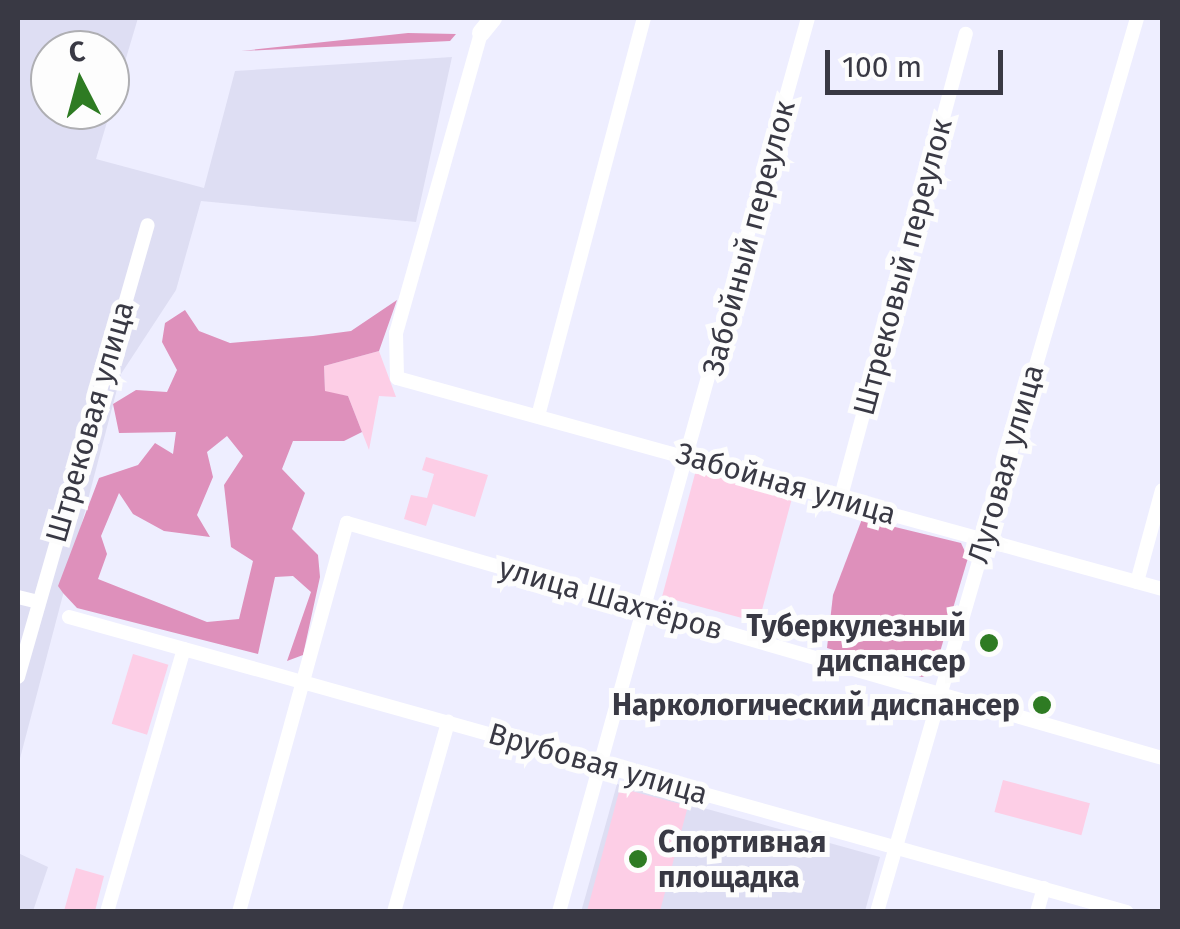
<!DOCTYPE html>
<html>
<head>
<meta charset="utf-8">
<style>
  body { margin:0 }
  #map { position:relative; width:1180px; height:929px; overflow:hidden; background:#eef; font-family:"Fira Sans",sans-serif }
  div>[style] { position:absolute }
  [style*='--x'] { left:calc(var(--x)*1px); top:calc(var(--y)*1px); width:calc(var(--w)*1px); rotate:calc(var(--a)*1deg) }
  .built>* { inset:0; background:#dedef3 }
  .green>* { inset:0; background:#fdcee6; transform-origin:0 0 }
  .forest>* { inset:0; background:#de90bb }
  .minor>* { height:14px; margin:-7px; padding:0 7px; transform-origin:7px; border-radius:7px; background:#fff }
  .tertiary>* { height:18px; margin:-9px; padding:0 9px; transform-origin:9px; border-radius:9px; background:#fff }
  .dots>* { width:28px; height:28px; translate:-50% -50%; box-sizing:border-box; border:5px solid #fdfdfd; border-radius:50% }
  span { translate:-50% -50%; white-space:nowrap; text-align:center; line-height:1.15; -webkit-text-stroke:10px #fdfdfd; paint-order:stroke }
  .street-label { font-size:30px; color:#393944 }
  .poi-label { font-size:30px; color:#393944; font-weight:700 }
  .right { translate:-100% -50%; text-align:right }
  .left { translate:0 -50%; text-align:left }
  .frame { position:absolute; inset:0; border:20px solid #393944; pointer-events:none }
  .north { position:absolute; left:30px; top:30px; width:100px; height:100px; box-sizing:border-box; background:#fdfdfd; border:2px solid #afafb3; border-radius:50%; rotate:354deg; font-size:28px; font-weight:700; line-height:40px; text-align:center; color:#393944 }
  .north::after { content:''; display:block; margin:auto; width:35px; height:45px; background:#2e7b23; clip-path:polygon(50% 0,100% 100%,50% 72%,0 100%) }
  .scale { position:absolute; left:825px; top:50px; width:178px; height:45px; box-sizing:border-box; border:5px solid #393944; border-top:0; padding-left:12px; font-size:30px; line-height:35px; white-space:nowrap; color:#393944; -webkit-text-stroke:8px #fdfdfd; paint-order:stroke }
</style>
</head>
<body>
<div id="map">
  <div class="built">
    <i style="clip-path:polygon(evenodd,18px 18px,138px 18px,96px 159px,204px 188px,235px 71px,452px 57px,416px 222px,201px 201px,176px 290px,121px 374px,18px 766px,18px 18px,50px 50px,110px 50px,110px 110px,50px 110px,50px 50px)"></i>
    <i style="clip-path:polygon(617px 784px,880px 857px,865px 911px,581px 912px)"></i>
    <i style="clip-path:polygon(18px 853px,48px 867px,33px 911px,18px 911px)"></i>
  </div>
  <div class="green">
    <i style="clip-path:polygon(379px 351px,396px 397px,379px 396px,369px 450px,348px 396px,325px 392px,324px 366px)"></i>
    <i style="clip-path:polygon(426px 457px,488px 475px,475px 517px,433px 504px,426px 526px,404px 519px,411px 495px,427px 498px,434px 474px,422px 470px)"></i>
    <i style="left:696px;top:470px;width:100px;height:131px;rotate:15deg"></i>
    <i style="left:133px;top:654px;width:37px;height:73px;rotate:17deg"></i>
    <i style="left:1003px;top:780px;width:90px;height:33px;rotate:15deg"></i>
    <i style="clip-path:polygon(620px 788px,688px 806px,660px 911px,587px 911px)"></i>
    <i style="clip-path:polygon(76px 868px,104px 876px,95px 911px,64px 911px)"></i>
  </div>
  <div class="forest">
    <i style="clip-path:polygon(408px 33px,456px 34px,450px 41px,241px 51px)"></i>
    <i style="clip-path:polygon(evenodd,397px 300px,379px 351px,324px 366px,325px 391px,348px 396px,362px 432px,344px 441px,293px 441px,282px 469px,305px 493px,292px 529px,318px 555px,320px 577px,303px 655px,287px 661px,311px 592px,293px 576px,275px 577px,258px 654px,77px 608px,63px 593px,58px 586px,99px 478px,138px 465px,155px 443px,173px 454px,176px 432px,119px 433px,113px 404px,136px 390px,167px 392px,177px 370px,162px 342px,165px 323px,185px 310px,199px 331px,230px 343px,313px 336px,351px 331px,397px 300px,227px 436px,243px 456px,224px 485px,231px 547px,253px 561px,239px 619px,207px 622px,98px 579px,107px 554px,101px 536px,119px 493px,133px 514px,164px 531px,210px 537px,197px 515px,213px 477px,207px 452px,227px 436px)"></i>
    <i style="clip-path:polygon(862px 519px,961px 543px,968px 558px,934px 672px,922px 677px,827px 648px,833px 595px)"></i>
  </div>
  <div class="minor">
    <i style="--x:481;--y:33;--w:312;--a:105.8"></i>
    <i style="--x:396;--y:333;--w:45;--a:88.7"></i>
    <i style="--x:397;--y:378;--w:794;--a:15.42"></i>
    <i style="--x:538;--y:416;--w:412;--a:-75.1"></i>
    <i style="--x:840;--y:500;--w:483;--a:-74.9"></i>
    <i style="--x:1137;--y:582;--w:95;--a:-74.8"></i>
    <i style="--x:18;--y:597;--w:21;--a:14"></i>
    <i style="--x:69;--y:617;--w:1098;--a:15.58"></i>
    <i style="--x:18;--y:677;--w:470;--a:-74"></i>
    <i style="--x:107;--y:912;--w:274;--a:-73.7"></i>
    <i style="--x:239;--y:912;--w:404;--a:-74.5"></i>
    <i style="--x:347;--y:523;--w:848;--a:16.08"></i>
    <i style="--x:394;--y:912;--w:198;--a:-74.1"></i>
    <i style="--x:559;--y:912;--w:928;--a:-74.44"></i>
    <i style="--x:877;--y:912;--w:931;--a:-73.78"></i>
    <i style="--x:1037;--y:912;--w:25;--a:-74"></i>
  </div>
  <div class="tertiary">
    <i style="--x:481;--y:33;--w:19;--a:-51"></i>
  </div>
  <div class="dots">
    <i style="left:989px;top:643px;background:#2e7b23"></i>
    <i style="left:1042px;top:705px;background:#2e7b23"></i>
    <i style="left:638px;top:859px;background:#2e7b23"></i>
  </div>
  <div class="street-label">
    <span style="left:749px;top:238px;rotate:-75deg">Забойный переулок</span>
    <span style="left:903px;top:267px;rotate:-75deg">Штрековый переулок</span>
    <span style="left:90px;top:422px;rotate:-74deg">Штрековая улица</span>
    <span style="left:1006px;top:464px;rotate:-74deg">Луговая улица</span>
    <span style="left:786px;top:484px;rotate:16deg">Забойная улица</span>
    <span style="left:611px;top:599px;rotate:16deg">улица Шахтёров</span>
    <span style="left:598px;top:764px;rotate:16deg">Врубовая улица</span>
  </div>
  <div class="poi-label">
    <span class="right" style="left:966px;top:643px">Туберкулезный<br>диспансер</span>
    <span class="right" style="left:1020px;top:705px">Наркологический диспансер</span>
    <span class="left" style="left:658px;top:859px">Спортивная<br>площадка</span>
  </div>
  <div class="frame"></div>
  <div class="north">С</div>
  <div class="scale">100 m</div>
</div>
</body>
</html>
